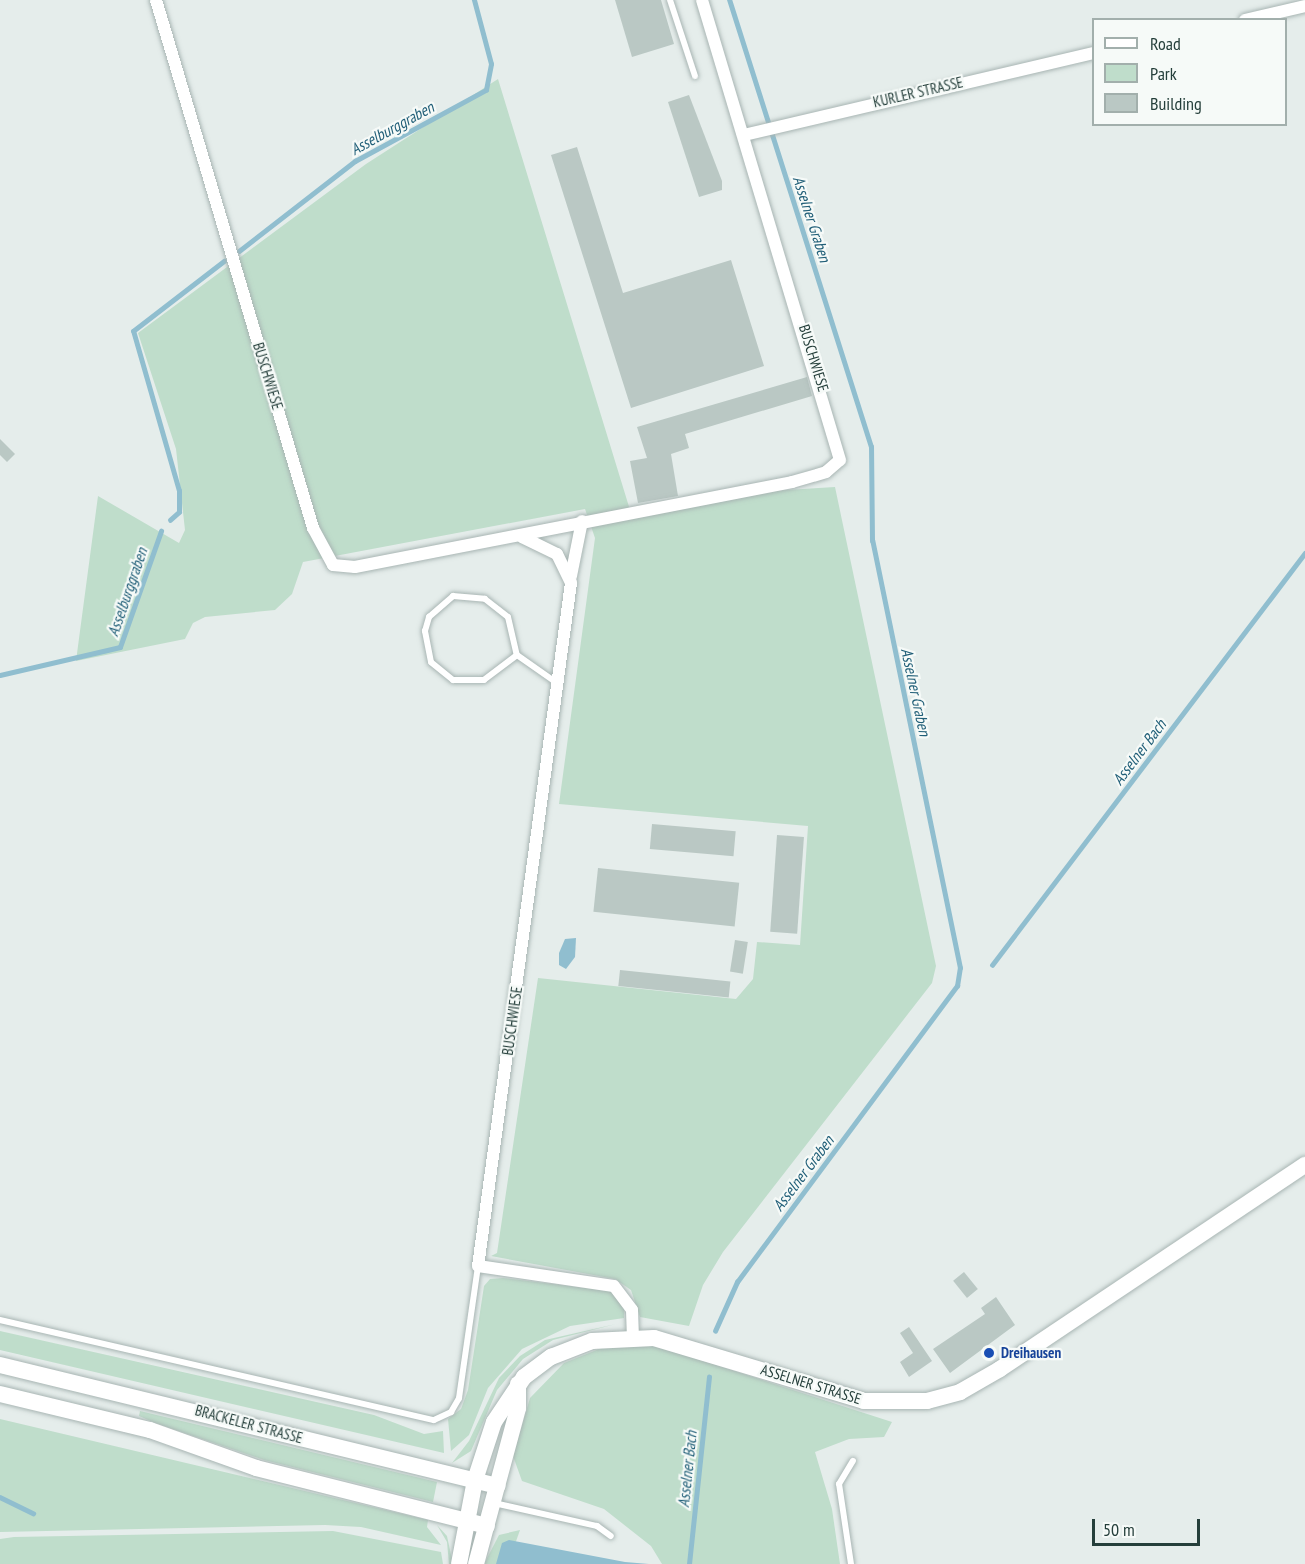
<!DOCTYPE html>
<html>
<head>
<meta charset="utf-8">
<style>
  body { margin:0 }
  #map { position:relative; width:1305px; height:1564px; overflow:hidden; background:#e5edeb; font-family:"PT Sans Narrow",sans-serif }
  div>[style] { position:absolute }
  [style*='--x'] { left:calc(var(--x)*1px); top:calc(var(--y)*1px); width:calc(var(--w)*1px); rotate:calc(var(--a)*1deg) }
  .green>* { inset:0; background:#bfddcb }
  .water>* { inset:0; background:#90becf }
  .stream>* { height:4.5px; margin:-2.25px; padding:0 2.25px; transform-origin:2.25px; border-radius:2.25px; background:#90becf }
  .building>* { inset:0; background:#bac8c4; transform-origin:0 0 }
  .roads { filter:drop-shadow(0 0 2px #a8b5b3) drop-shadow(0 0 2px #a8b5b3) }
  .lane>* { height:6px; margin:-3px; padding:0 3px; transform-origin:3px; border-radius:3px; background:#fff }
  .street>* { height:12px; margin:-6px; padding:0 6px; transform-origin:6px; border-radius:6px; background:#fff }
  .secondary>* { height:16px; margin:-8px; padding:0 8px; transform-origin:8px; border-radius:8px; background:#fff }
  .dots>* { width:16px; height:16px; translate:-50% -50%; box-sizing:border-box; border:3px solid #f6faf8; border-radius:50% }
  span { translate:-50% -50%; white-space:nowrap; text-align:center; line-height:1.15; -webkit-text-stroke:4.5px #f6faf8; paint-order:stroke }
  .street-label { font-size:15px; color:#253f3b }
  .transit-label { font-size:15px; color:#164399; font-weight:700 }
  .left { translate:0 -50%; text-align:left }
  .water-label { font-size:16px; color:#215f78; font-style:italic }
  .legend { position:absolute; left:1092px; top:18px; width:195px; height:108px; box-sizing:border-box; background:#f6faf8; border:2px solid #a2afac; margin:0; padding:8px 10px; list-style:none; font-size:18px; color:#253f3b }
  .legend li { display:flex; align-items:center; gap:12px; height:30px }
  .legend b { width:30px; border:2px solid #a2afac }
  .scale { position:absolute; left:1092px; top:1519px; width:108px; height:27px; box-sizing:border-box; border:3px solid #253f3b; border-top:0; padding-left:8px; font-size:18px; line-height:21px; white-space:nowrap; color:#253f3b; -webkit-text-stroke:4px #f6faf8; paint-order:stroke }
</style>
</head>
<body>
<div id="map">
  <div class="green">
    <i style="clip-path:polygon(498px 79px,630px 510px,738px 493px,835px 487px,936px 966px,932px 983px,723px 1252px,703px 1285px,689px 1326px,640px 1317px,631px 1290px,615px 1279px,491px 1256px,497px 1253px,538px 978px,736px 999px,753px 979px,757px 942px,800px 945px,808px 826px,559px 804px,595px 538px,585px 509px,303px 562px,292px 594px,275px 610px,205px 617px,193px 623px,185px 639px,76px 661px,98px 496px,179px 543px,185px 530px,176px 449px,138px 333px,366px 164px)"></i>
    <i style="clip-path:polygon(503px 1278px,610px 1291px,624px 1305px,624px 1318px,570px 1326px,522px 1349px,488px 1388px,469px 1435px,451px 1451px,448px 1419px,461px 1409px,468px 1390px,484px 1286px,490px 1279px)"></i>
    <i style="clip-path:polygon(616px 1324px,553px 1340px,523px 1359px,497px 1390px,471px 1451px,452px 1463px,469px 1441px,499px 1378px,520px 1356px,545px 1340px)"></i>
    <i style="clip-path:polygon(0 1331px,374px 1415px,424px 1434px,443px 1431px,444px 1453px,0 1350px)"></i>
    <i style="clip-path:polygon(609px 1345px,654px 1345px,892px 1422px,884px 1437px,849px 1439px,815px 1452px,832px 1509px,840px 1564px,662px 1564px,651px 1546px,604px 1509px,522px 1481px,513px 1456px,530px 1398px,564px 1363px)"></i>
    <i style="clip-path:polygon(140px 1411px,437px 1482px,433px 1502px,264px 1460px,155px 1423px,139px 1416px)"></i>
    <i style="clip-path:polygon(0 1419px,428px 1520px,427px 1527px,441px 1545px,361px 1527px,325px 1525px,0 1532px)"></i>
    <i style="clip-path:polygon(437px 1525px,447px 1536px,453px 1564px,449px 1564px,447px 1542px)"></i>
    <i style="clip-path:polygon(520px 1530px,508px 1564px,484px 1564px,499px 1535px)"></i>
    <i style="clip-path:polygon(333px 1531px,441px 1552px,443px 1564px,0 1564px,0 1539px,14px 1537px)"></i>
  </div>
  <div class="water">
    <i style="clip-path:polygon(576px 938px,575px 957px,566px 969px,559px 965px,559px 953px,565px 939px)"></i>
    <i style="clip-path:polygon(509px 1540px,625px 1562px,649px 1564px,496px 1564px,502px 1543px)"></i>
  </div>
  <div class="stream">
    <i style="--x:239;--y:251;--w:147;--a:-37.8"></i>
    <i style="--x:355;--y:161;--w:149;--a:-28.5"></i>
    <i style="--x:486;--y:90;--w:26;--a:-79"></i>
    <i style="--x:491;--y:64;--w:66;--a:-104.9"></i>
    <i style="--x:170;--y:520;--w:12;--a:-42"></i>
    <i style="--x:179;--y:512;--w:21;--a:-90"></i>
    <i style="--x:179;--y:491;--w:166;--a:-106"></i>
    <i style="--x:133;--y:331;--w:115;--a:-37.6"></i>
    <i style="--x:0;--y:675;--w:123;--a:-13.1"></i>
    <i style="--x:120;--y:647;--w:123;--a:-70.5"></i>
    <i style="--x:992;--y:965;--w:517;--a:-52.78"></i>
    <i style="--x:715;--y:1331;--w:54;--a:-65.8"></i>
    <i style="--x:737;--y:1282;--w:369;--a:-53.4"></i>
    <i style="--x:957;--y:986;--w:18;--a:-81"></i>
    <i style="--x:960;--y:968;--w:436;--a:-101.6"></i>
    <i style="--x:872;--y:541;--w:94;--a:-90.6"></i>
    <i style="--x:871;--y:447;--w:469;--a:-107.6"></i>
    <i style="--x:0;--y:1497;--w:37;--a:26"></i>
    <i style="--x:689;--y:1564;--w:188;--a:-83.9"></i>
  </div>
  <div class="building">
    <i style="clip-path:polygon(615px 0,661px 0,674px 44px,632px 57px)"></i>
    <i style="clip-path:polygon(689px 95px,722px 181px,722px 190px,699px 197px,668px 102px)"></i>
    <i style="clip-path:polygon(577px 147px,623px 293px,731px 260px,764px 366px,631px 408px,551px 155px)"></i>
    <i style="clip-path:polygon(807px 377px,812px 396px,685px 434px,689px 448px,671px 454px,678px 496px,638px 503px,630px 461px,647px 458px,637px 427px)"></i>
    <i style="clip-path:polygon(0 439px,15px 454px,7px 462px,0 455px)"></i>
    <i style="left:652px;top:824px;width:84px;height:25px;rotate:5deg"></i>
    <i style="left:777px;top:835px;width:27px;height:97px;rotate:4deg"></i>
    <i style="left:598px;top:868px;width:142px;height:44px;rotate:6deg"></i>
    <i style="left:735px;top:940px;width:13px;height:32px;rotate:9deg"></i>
    <i style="left:620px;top:970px;width:111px;height:16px;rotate:6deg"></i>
    <i style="left:964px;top:1272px;width:22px;height:14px;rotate:51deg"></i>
    <i style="clip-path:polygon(996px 1297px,1015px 1325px,950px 1373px,933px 1349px,985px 1314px,981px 1308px)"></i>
    <i style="clip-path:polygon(909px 1327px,932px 1361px,909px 1377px,900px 1362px,913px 1353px,900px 1333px)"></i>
  </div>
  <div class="roads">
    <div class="lane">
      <i style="--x:670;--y:0;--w:80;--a:71.8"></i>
      <i style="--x:517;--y:655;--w:41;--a:142.9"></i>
      <i style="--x:484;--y:680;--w:31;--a:180"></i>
      <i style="--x:453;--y:680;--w:28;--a:-141"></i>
      <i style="--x:431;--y:662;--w:32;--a:-101"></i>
      <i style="--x:425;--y:631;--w:15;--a:-74"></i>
      <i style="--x:429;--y:617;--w:32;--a:-41"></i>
      <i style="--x:453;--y:596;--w:32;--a:5"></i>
      <i style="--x:485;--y:599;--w:29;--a:38"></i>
      <i style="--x:508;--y:617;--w:39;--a:77"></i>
      <i style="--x:517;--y:655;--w:49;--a:35"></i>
      <i style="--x:0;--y:1320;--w:445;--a:13"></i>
      <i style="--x:434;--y:1420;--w:19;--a:-25"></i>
      <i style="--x:451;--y:1412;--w:16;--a:-60"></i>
      <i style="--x:459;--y:1398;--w:133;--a:-81.8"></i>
      <i style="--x:494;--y:1503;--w:106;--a:12.6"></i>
      <i style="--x:597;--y:1526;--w:17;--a:36"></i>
      <i style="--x:851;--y:1564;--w:81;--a:-98.5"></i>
      <i style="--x:839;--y:1484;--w:27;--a:-59"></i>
    </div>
    <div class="street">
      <i style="--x:156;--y:0;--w:551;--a:73.44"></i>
      <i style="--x:313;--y:528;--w:42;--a:61.6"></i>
      <i style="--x:333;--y:565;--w:22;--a:5"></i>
      <i style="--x:355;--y:567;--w:445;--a:-11"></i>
      <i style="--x:792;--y:482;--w:35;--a:-16"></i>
      <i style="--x:826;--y:472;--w:18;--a:-41"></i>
      <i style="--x:840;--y:460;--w:480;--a:-106.7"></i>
      <i style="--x:1245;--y:20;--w:62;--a:-13.1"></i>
      <i style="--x:744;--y:135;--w:359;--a:-13.2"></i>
      <i style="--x:522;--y:537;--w:39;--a:26"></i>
      <i style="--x:557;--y:554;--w:32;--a:64"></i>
      <i style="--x:571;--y:583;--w:689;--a:97.75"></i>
      <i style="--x:478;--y:1266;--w:137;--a:8.4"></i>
      <i style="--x:614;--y:1286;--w:30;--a:53"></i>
      <i style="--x:632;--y:1310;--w:26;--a:88"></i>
      <i style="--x:571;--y:576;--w:56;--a:-78.7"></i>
    </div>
    <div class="secondary">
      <i style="--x:0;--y:1365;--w:512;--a:13.66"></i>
      <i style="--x:0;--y:1394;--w:154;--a:13.5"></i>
      <i style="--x:150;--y:1430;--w:113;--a:19.7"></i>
      <i style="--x:256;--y:1468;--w:238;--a:14.1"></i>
      <i style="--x:459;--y:1564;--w:86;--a:-79.2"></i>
      <i style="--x:475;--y:1480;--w:61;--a:-71.9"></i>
      <i style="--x:494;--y:1422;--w:54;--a:-56.3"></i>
      <i style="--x:524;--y:1377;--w:34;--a:-37"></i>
      <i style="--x:551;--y:1357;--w:44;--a:-21.3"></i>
      <i style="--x:592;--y:1341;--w:62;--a:-2.8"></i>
      <i style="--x:654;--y:1338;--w:219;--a:16.7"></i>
      <i style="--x:864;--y:1401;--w:63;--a:0"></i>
      <i style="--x:927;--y:1401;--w:34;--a:-15"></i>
      <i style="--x:960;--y:1392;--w:46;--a:-29.9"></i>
      <i style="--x:1000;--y:1369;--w:367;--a:-33.8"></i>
      <i style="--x:476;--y:1564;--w:162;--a:-74.9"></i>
      <i style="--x:518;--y:1408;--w:24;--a:-90"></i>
    </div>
  </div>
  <div class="dots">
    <i style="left:989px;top:1353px;background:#1a4fb4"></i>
  </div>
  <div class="street-label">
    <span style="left:918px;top:92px;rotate:-13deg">KURLER STRASSE</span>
    <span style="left:814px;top:358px;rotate:73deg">BUSCHWIESE</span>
    <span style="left:268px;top:376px;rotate:73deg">BUSCHWIESE</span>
    <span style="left:512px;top:1021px;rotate:-82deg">BUSCHWIESE</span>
    <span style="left:811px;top:1384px;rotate:17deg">ASSELNER STRASSE</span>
    <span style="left:249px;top:1424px;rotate:15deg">BRACKELER STRASSE</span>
  </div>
  <div class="transit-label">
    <span class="left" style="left:1001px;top:1353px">Dreihausen</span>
  </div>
  <div class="water-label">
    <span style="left:392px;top:128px;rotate:-29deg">Asselburggraben</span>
    <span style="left:812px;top:219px;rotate:72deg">Asselner Graben</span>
    <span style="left:127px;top:592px;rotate:-71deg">Asselburggraben</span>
    <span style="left:916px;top:692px;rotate:78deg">Asselner Graben</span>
    <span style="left:1139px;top:752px;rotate:-53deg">Asselner Bach</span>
    <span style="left:803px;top:1173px;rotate:-53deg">Asselner Graben</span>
    <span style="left:687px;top:1469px;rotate:-84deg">Asselner Bach</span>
  </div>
  <ul class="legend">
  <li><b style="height:8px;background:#fff"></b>Road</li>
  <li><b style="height:16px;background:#bfddcb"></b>Park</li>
  <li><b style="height:16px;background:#bac8c4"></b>Building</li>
  </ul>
  <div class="scale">50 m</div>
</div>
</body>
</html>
